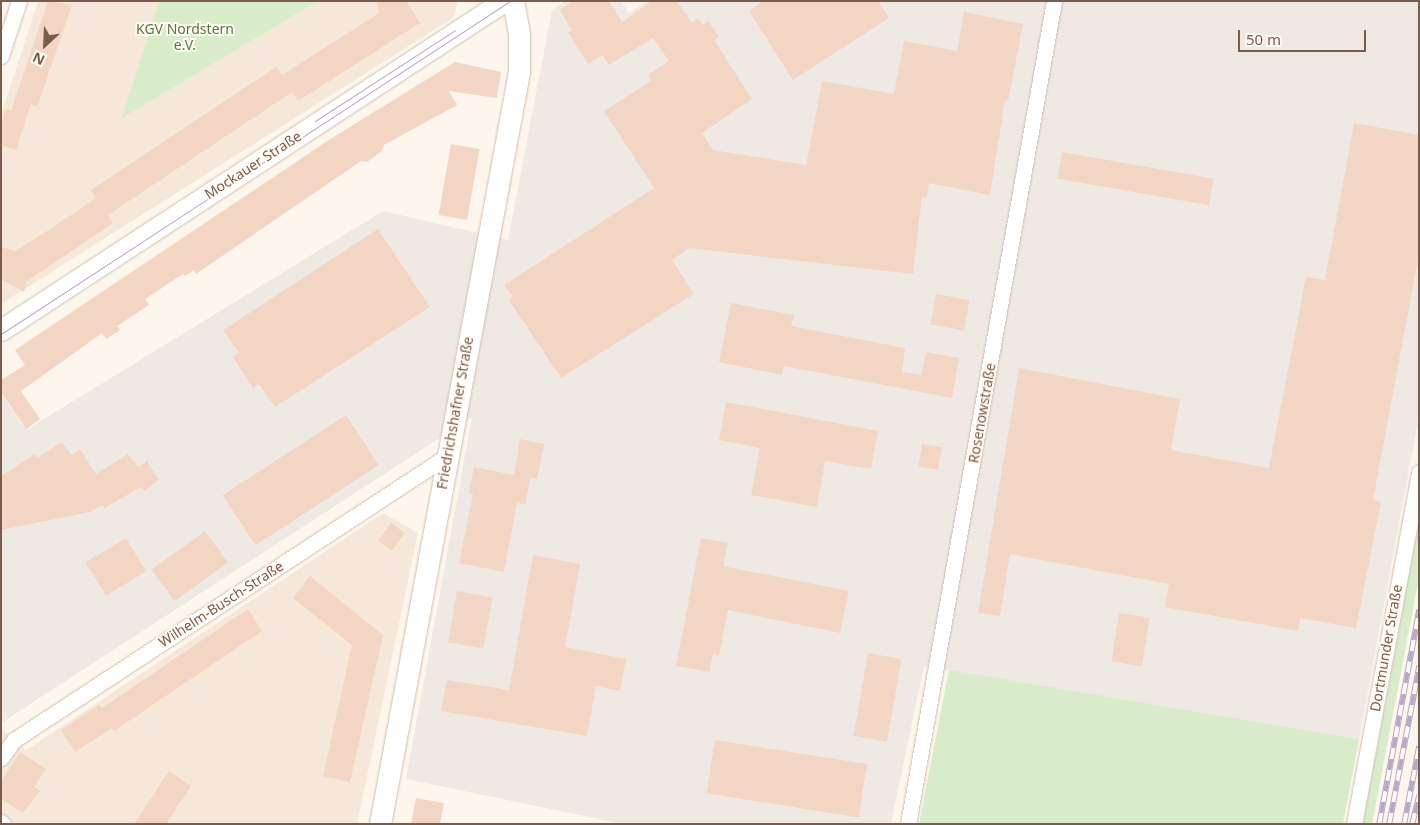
<!DOCTYPE html>
<html>
<head>
<meta charset="utf-8">
<style>
  body { margin:0 }
  #map { position:relative; width:1420px; height:825px; overflow:hidden; background:#fdf6ec; font-family:"Noto Sans",sans-serif }
  div>[style] { position:absolute }
  [style*='--x'] { left:calc(var(--x)*1px); top:calc(var(--y)*1px); width:calc(var(--w)*1px); rotate:calc(var(--a)*1deg) }
  .residential>* { inset:0; background:#f5e8da }
  .industrial>* { inset:0; background:#efe9e4 }
  .green>* { inset:0; background:#d8ecc9 }
  .building>* { inset:0; background:#f3d5c3; transform-origin:0 0 }
  .roads { filter:drop-shadow(0 0 1px #d1beb0) drop-shadow(0 0 1px #d1beb0) }
  .street>* { height:15px; margin:-7.5px; padding:0 7.5px; transform-origin:7.5px; border-radius:7.5px; background:#fff }
  .secondary>* { height:21px; margin:-10.5px; padding:0 10.5px; transform-origin:10.5px; border-radius:10.5px; background:#fff }
  .tram>* { height:1px; margin:-0.5px; padding:0 0.5px; transform-origin:0.5px; border-radius:0.5px; background:#b9a8c9 }
  .rail>* { height:5.5px; margin-top:-2.75px; transform-origin:0; background:repeating-linear-gradient(90deg,#fffaf3 0 11px,#b9a8c9 0 22px); box-sizing:border-box; border-block:1px solid #b9a8c9 }
  span { translate:-50% -50%; white-space:nowrap; text-align:center; line-height:1.15; -webkit-text-stroke:4px #fffaf3; paint-order:stroke }
  .park-label { font-size:14px; color:#537a41 }
  .street-label { font-size:14px; color:#7a5c4d }
  .frame { position:absolute; inset:0; border:2px solid #7a5c4d; pointer-events:none }
  .north { position:absolute; left:20px; top:20px; width:50px; height:50px; -webkit-text-stroke:4px #fffaf3; paint-order:stroke; rotate:205deg; font-size:14px; font-weight:700; line-height:20px; text-align:center; color:#7a5c4d }
  .north::after { content:''; display:block; margin:auto; width:18px; height:22px; background:#7a5c4d; clip-path:polygon(50% 0,100% 100%,50% 72%,0 100%) }
  .scale { position:absolute; left:1238px; top:30px; width:128px; height:22px; box-sizing:border-box; border:2px solid #7a5c4d; border-top:0; padding-left:6px; font-size:15px; line-height:18px; white-space:nowrap; color:#7a5c4d; -webkit-text-stroke:4px #fffaf3; paint-order:stroke }
</style>
</head>
<body>
<div id="map">
  <div class="residential">
    <i style="clip-path:polygon(38px 1px,159px 1px,123px 117px,318px 1px,458px 1px,453px 18px,1px 304px,1px 115px)"></i>
    <i style="clip-path:polygon(383px 513px,418px 533px,357px 824px,1px 824px,1px 729px,26px 750px)"></i>
  </div>
  <div class="industrial">
    <i style="clip-path:polygon(565px 1px,621px 1px,629px 13px,647px 1px,1419px 1px,1419px 416px,1359px 739px,924px 666px,891px 824px,623px 824px,406px 779px,472px 417px,1px 723px,1px 393px,26px 430px,383px 211px,508px 240px,552px 10px)"></i>
  </div>
  <div class="green">
    <i style="clip-path:polygon(159px 1px,318px 1px,122px 118px)"></i>
    <i style="clip-path:polygon(1419px 521px,1419px 578px,1372px 824px,1363px 824px)"></i>
    <i style="clip-path:polygon(949px 670px,1359px 739px,1343px 824px,919px 824px)"></i>
  </div>
  <div class="building">
    <i style="clip-path:polygon(48px 1px,72px 5px,37px 107px,31px 104px,16px 150px,1px 145px,1px 124px,6px 109px,11px 111px)"></i>
    <i style="clip-path:polygon(376px 1px,406px 1px,420px 23px,298px 101px,292px 92px,108px 215px,113px 223px,26px 282px,24px 292px,1px 279px,1px 247px,15px 251px,52px 228px,96px 198px,91px 190px,276px 67px,282px 75px,379px 13px)"></i>
    <i style="clip-path:polygon(573px 1px,609px 1px,622px 22px,652px 1px,677px 1px,692px 23px,698px 18px,703px 25px,708px 21px,719px 37px,714px 40px,752px 99px,702px 133px,713px 150px,806px 165px,822px 81px,894px 94px,904px 41px,957px 51px,964px 12px,1023px 24px,1008px 101px,1005px 100px,990px 195px,929px 183px,927px 198px,922px 197px,913px 274px,689px 248px,672px 260px,694px 294px,561px 378px,509px 300px,513px 297px,504px 285px,654px 188px,604px 111px,651px 81px,648px 75px,669px 61px,653px 38px,609px 65px,603px 55px,588px 64px,568px 32px,572px 30px,560px 10px)"></i>
    <i style="clip-path:polygon(763px 1px,878px 1px,889px 18px,793px 80px,749px 11px)"></i>
    <i style="clip-path:polygon(455px 62px,501px 72px,497px 98px,449px 91px,457px 105px,384px 145px,382px 151px,367px 162px,361px 161px,196px 274px,194px 270px,185px 276px,183px 274px,145px 299px,149px 305px,117px 326px,120px 330px,106px 339px,102px 333px,21px 391px,40px 419px,26px 429px,1px 392px,1px 380px,25px 365px,15px 350px,332px 138px)"></i>
    <i style="clip-path:polygon(1354px 123px,1419px 135px,1419px 254px,1373px 500px,1381px 502px,1356px 628px,1300px 618px,1298px 631px,1165px 607px,1169px 584px,1010px 554px,1000px 616px,978px 613px,1019px 368px,1180px 399px,1171px 450px,1269px 468px,1306px 277px,1325px 280px)"></i>
    <i style="left:451px;top:144px;width:29px;height:72px;rotate:10deg"></i>
    <i style="left:1062px;top:152px;width:154px;height:27px;rotate:10deg"></i>
    <i style="clip-path:polygon(378px 229px,430px 307px,275px 407px,259px 384px,253px 388px,233px 357px,239px 353px,223px 330px)"></i>
    <i style="left:936px;top:294px;width:34px;height:31px;rotate:10deg"></i>
    <i style="clip-path:polygon(731px 303px,794px 315px,791px 326px,905px 348px,902px 372px,921px 375px,926px 352px,959px 358px,952px 398px,784px 366px,782px 375px,719px 362px)"></i>
    <i style="clip-path:polygon(726px 402px,878px 431px,871px 469px,825px 461px,817px 507px,751px 495px,760px 448px,719px 440px)"></i>
    <i style="left:346px;top:415px;width:60px;height:147px;rotate:57deg"></i>
    <i style="clip-path:polygon(520px 439px,544px 444px,537px 479px,530px 478px,525px 504px,517px 503px,504px 572px,459px 563px,473px 494px,469px 493px,474px 467px,514px 475px)"></i>
    <i style="clip-path:polygon(62px 442px,71px 455px,80px 449px,96px 474px,128px 454px,138px 467px,147px 461px,159px 480px,144px 491px,141px 487px,105px 508px,102px 505px,90px 512px,1px 530px,1px 476px,35px 454px,37px 458px)"></i>
    <i style="left:922px;top:444px;width:20px;height:23px;rotate:9deg"></i>
    <i style="left:391px;top:523px;width:17px;height:22px;rotate:36deg"></i>
    <i style="left:205px;top:531px;width:39px;height:66px;rotate:54deg"></i>
    <i style="left:126px;top:538px;width:39px;height:47px;rotate:59deg"></i>
    <i style="clip-path:polygon(701px 538px,728px 543px,723px 566px,849px 591px,840px 633px,728px 610px,719px 656px,713px 654px,709px 672px,676px 666px)"></i>
    <i style="clip-path:polygon(533px 555px,580px 564px,565px 647px,626px 659px,620px 691px,596px 686px,587px 736px,441px 711px,447px 680px,509px 690px)"></i>
    <i style="clip-path:polygon(310px 576px,383px 635px,350px 782px,323px 776px,352px 645px,293px 598px)"></i>
    <i style="left:457px;top:591px;width:36px;height:52px;rotate:10deg"></i>
    <i style="clip-path:polygon(248px 609px,262px 631px,114px 731px,112px 728px,75px 752px,61px 730px,99px 705px,102px 708px)"></i>
    <i style="left:1119px;top:613px;width:31px;height:49px;rotate:9deg"></i>
    <i style="left:868px;top:653px;width:34px;height:84px;rotate:10deg"></i>
    <i style="left:715px;top:740px;width:154px;height:54px;rotate:9deg"></i>
    <i style="clip-path:polygon(20px 752px,46px 769px,34px 787px,40px 791px,23px 813px,1px 799px,1px 782px)"></i>
    <i style="clip-path:polygon(169px 771px,191px 786px,166px 824px,134px 824px)"></i>
    <i style="clip-path:polygon(416px 798px,444px 803px,440px 824px,411px 824px)"></i>
  </div>
  <div class="roads">
    <div class="street">
      <i style="--x:1;--y:56;--w:58;--a:-71.9"></i>
      <i style="--x:1;--y:758;--w:22;--a:-54"></i>
      <i style="--x:14;--y:740;--w:518;--a:-33.26"></i>
      <i style="--x:1;--y:822;--w:3;--a:45"></i>
      <i style="--x:908;--y:824;--w:836;--a:-79.94"></i>
      <i style="--x:1354;--y:824;--w:358;--a:-79.5"></i>
    </div>
    <div class="secondary">
      <i style="--x:1;--y:330;--w:601;--a:-33.19"></i>
      <i style="--x:380;--y:824;--w:765;--a:-79.53"></i>
      <i style="--x:519;--y:72;--w:38;--a:-90"></i>
      <i style="--x:519;--y:34;--w:34;--a:-100"></i>
    </div>
  </div>
  <div class="tram">
    <i style="--x:315;--y:121;--w:167;--a:-33"></i>
    <i style="--x:1;--y:334;--w:608;--a:-33.19"></i>
  </div>
  <div class="rail">
    <i style="--x:1379;--y:824;--w:218;--a:-79.4"></i>
    <i style="--x:1389;--y:824;--w:161;--a:-79.2"></i>
    <i style="--x:1404;--y:824;--w:79;--a:-79.1"></i>
    <i style="--x:1412;--y:824;--w:30;--a:-76"></i>
  </div>
  <div class="park-label">
    <span style="left:185px;top:37px">KGV Nordstern<br>e.V.</span>
  </div>
  <div class="street-label">
    <span style="left:253px;top:165px;rotate:-33deg">Mockauer Straße</span>
    <span style="left:455px;top:413px;rotate:-80deg">Friedrichshafner Straße</span>
    <span style="left:982px;top:413px;rotate:-80deg">Rosenowstraße</span>
    <span style="left:221px;top:604px;rotate:-33deg">Wilhelm-Busch-Straße</span>
    <span style="left:1386px;top:648px;rotate:-80deg">Dortmunder Straße</span>
  </div>
  <div class="frame"></div>
  <div class="north">N</div>
  <div class="scale">50 m</div>
</div>
</body>
</html>
